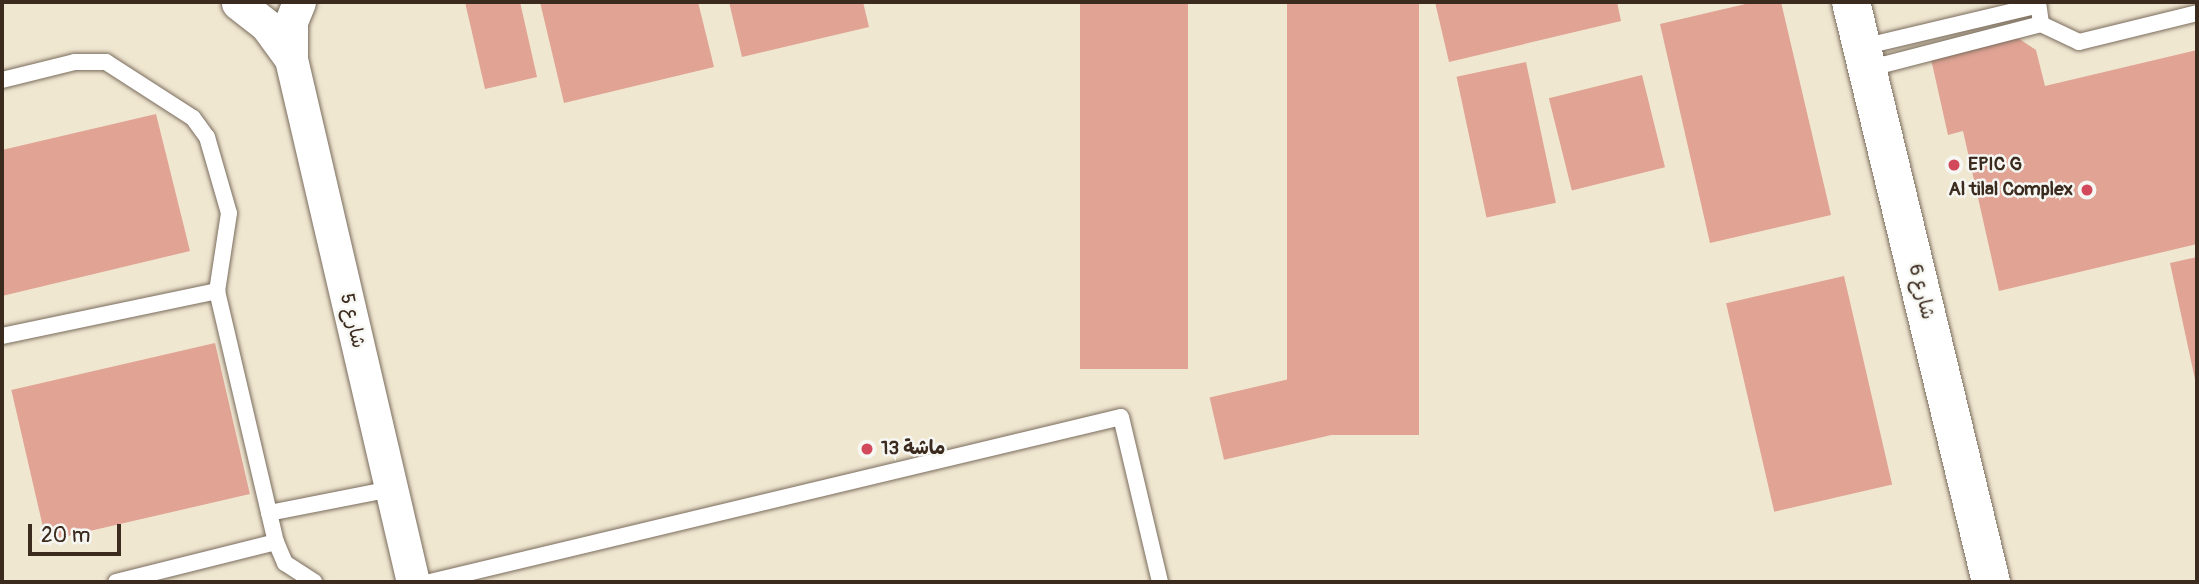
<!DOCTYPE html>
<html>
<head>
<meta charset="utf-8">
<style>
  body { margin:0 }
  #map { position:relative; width:2199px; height:584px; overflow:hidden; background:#f0e7d1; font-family:Pangolin,"Playpen Sans Arabic",sans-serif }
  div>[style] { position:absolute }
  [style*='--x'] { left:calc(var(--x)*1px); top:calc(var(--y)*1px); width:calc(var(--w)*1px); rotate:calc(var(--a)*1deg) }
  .building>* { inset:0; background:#e0a394; transform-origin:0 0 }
  .roads { filter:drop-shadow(0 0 2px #7a6c5d) drop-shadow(0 0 2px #7a6c5d) }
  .lane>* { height:16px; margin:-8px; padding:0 8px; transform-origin:8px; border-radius:8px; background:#fff }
  .street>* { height:33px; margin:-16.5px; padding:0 16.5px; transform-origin:16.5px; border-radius:16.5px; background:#fff }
  .secondary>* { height:38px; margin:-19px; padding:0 19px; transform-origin:19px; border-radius:19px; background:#fff }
  .dots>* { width:19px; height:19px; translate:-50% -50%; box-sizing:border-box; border:4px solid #f6f6f2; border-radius:50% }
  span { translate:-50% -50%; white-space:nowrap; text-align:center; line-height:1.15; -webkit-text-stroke:5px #f6f6f2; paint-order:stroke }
  .poi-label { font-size:19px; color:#3b2a1e; font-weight:700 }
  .left { translate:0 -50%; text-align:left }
  .right { translate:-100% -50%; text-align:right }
  .street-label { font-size:19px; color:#3b2a1e }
  .frame { position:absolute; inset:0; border:4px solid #3b2a1e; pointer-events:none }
  .scale { position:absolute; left:28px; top:524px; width:93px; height:32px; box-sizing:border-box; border:4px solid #3b2a1e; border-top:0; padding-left:9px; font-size:21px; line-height:24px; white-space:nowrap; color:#3b2a1e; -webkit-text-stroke:5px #f6f6f2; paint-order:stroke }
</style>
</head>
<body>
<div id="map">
  <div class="building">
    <i style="clip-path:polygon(465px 2px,520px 2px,537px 77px,485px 89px)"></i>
    <i style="clip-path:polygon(540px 2px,698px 2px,714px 67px,564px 103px)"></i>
    <i style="clip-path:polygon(729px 2px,863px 2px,869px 27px,742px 57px)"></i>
    <i style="left:1080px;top:2px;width:108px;height:367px"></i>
    <i style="left:1287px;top:2px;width:132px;height:433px"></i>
    <i style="clip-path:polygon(1435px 2px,1617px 2px,1621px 21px,1449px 62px)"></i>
    <i style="clip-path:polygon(1754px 2px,1781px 2px,1831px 215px,1710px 243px,1660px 24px)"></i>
    <i style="clip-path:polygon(2018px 38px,2036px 50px,2045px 86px,2197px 50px,2197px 244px,1999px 291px,1963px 131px,1948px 135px,1931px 59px)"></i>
    <i style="left:1526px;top:62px;width:144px;height:71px;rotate:78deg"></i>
    <i style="left:1642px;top:75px;width:95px;height:96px;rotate:76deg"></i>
    <i style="clip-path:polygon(156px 114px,190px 251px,2px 296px,2px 150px)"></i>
    <i style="clip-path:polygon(2197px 257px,2197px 384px,2196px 384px,2170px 263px)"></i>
    <i style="left:1844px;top:276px;width:214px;height:121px;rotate:77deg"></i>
    <i style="left:215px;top:343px;width:155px;height:209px;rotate:77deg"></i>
    <i style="left:1346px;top:366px;width:64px;height:140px;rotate:77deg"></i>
  </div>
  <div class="roads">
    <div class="lane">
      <i style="--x:2038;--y:2;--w:22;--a:82"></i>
      <i style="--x:2041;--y:24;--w:42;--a:25.3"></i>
      <i style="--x:2079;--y:42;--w:122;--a:-13.8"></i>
      <i style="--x:1862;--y:47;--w:178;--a:-13.3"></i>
      <i style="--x:1867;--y:69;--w:180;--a:-14.5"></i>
      <i style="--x:2;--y:80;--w:75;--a:-13.9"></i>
      <i style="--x:75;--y:62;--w:31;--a:0"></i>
      <i style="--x:106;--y:62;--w:103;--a:32.8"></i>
      <i style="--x:193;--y:118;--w:24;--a:54"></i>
      <i style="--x:207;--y:137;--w:79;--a:73.9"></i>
      <i style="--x:229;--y:213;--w:79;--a:98.7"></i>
      <i style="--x:217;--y:291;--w:258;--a:76.8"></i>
      <i style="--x:276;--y:542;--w:23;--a:67"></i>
      <i style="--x:285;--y:563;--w:35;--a:33"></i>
      <i style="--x:2;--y:336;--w:220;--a:-11.8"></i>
      <i style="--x:269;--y:513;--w:124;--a:-11.1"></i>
      <i style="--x:116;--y:582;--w:165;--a:-14"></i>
      <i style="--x:430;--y:582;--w:710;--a:-13.43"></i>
      <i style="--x:1121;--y:417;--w:170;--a:76.7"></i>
    </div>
    <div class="street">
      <i style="--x:299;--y:2;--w:22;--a:112"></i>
      <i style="--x:291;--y:22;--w:37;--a:90"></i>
      <i style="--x:291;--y:59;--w:537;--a:76.87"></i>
      <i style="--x:238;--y:3;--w:37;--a:38"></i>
      <i style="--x:267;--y:26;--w:41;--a:54"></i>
    </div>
    <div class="secondary">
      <i style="--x:1851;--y:2;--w:597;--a:76.43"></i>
    </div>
  </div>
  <div class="dots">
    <i style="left:1954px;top:165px;background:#d1495b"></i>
    <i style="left:2087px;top:190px;background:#d1495b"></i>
    <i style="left:867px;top:449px;background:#d1495b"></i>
  </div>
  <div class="poi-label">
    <span class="left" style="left:1968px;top:165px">EPIC G</span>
    <span class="right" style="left:2073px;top:190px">Al tilal Complex</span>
    <span class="left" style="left:881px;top:449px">ماشة 13</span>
  </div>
  <div class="street-label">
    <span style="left:1921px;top:292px;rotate:76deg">شارع 6</span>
    <span style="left:352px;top:321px;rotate:77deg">شارع 5</span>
  </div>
  <div class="frame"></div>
  <div class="scale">20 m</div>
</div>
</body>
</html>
